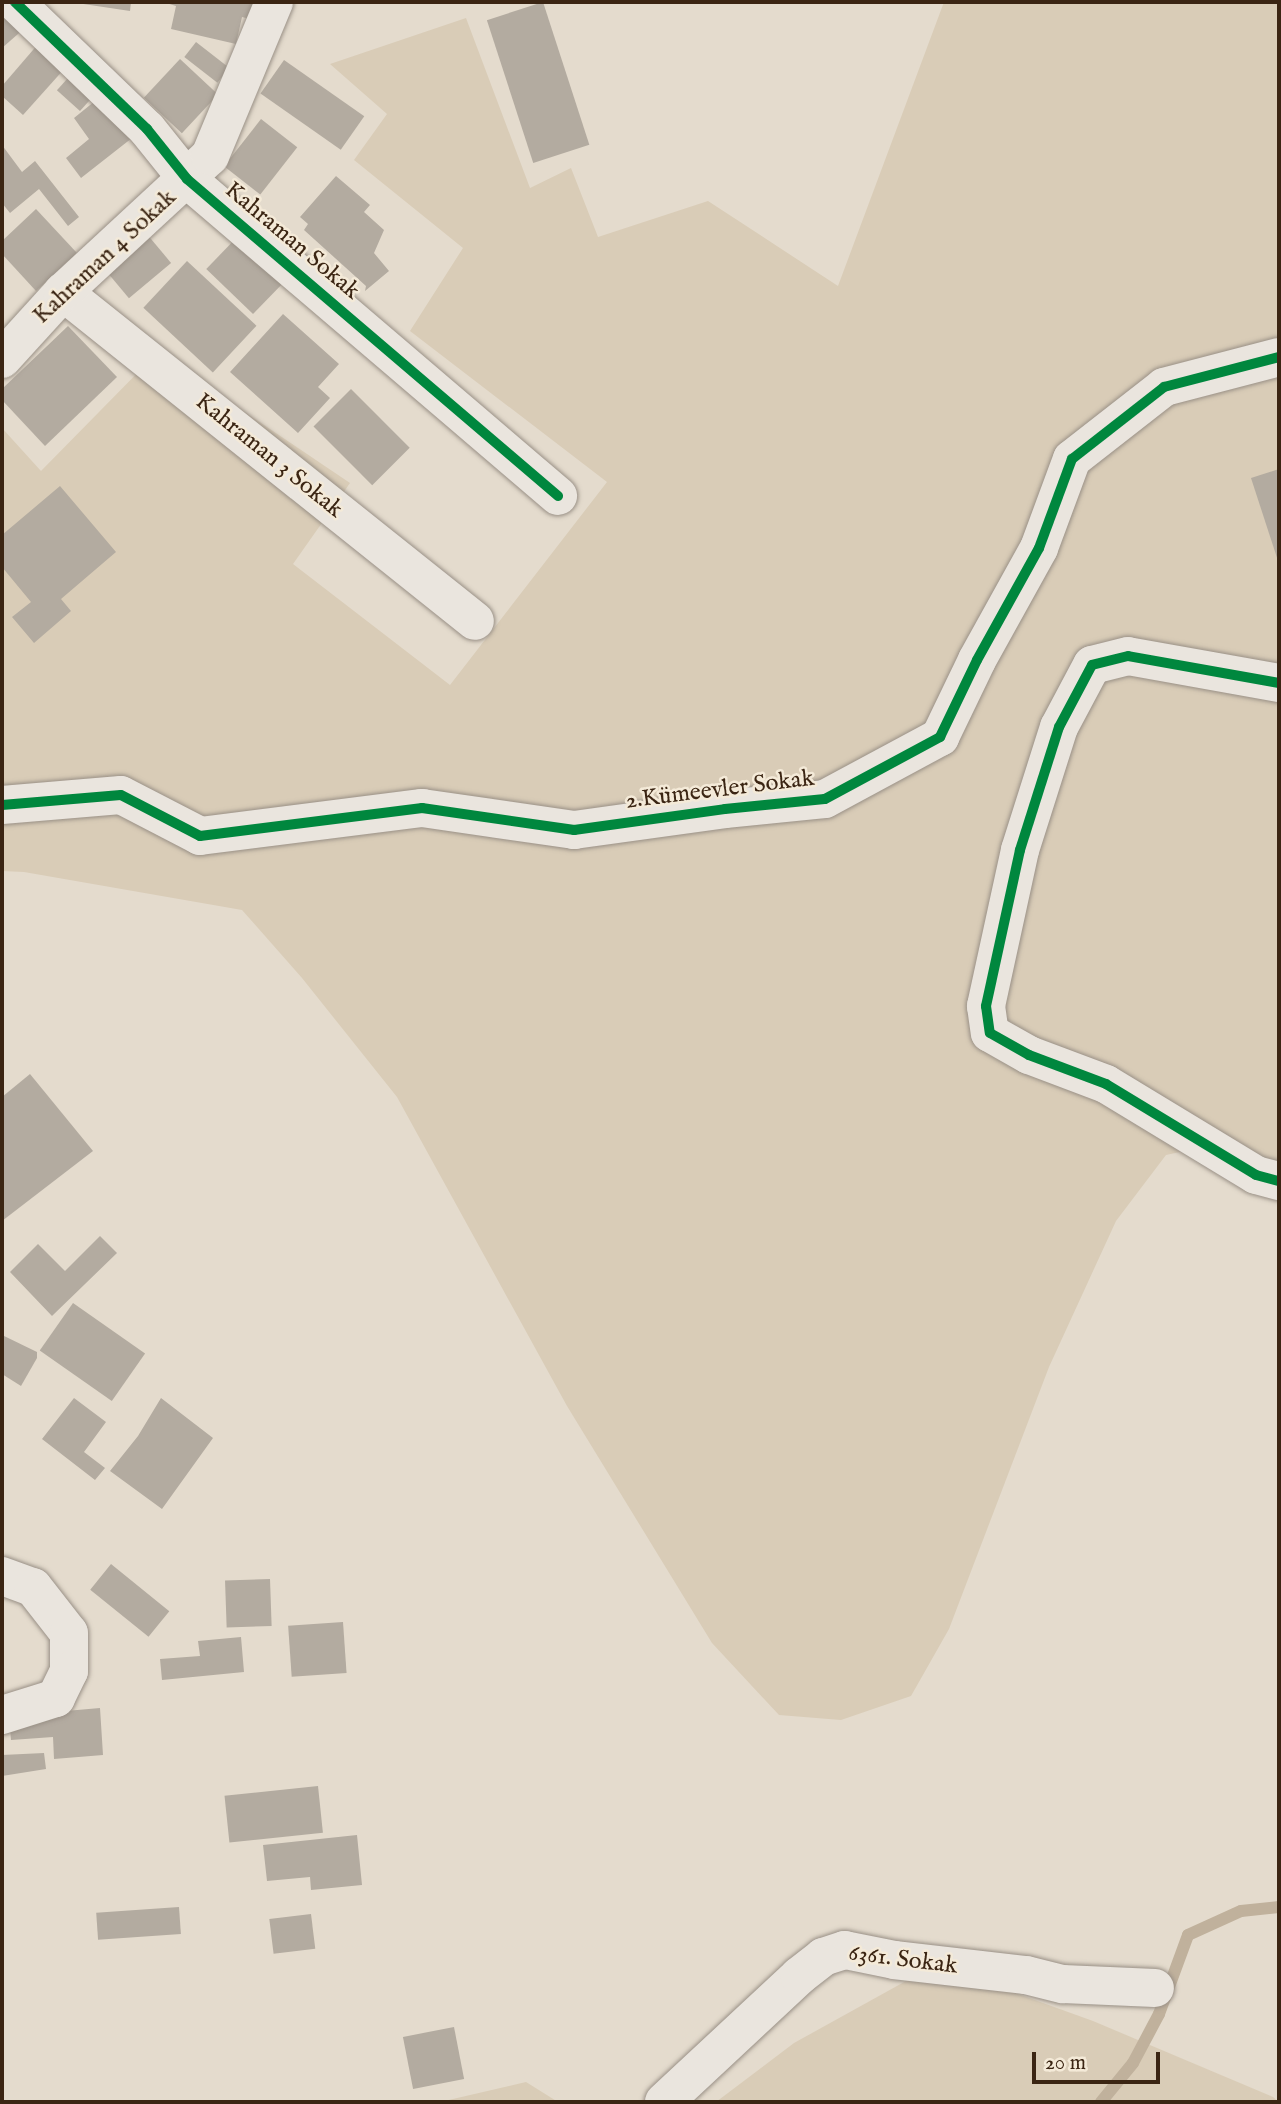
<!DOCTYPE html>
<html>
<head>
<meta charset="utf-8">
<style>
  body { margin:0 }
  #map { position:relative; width:1281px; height:2104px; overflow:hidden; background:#e4dbcd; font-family:"IM FELL English",serif }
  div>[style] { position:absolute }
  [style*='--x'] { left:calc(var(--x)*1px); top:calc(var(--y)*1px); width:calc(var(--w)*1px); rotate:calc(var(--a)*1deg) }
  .green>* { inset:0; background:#d9ccb7 }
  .stream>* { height:12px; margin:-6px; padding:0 6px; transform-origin:6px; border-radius:6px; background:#c0b19c }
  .building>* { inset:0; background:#b3aba0; transform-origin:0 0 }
  .roads { filter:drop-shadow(0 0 2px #999086) drop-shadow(0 0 2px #999086) }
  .street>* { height:38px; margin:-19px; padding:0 19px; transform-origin:19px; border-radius:19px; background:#eae5de }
  .cycleway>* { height:10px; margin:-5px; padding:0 5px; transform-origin:5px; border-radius:5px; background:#00873e }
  span { translate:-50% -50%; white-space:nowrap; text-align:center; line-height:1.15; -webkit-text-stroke:5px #f4ead8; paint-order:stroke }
  .street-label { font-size:24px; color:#3b2513 }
  .frame { position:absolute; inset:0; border:4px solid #3b2513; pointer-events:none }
  .scale { position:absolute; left:1032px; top:2052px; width:128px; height:32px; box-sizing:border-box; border:4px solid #3b2513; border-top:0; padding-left:9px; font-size:21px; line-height:24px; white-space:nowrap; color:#3b2513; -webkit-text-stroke:5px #f4ead8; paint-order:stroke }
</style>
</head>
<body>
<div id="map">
  <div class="green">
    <i style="clip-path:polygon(944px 2px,1279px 2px,1279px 1169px,1226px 1142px,1166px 1155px,1116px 1221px,1049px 1367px,949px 1629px,911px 1696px,841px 1720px,779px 1715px,712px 1643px,567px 1406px,397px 1097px,302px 978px,242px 910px,24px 872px,2px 871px,2px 428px,41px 471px,157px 353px,350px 483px,293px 564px,450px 685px,607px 482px,410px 331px,463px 248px,354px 160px,387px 114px,330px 64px,466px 18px,530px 188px,571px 168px,598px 237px,708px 201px,838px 286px)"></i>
    <i style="clip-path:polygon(915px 1976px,996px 1986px,1093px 2021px,1273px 2097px,1279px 2102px,716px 2102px,794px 2043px)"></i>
    <i style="clip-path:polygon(526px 2082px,558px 2102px,440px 2102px)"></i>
  </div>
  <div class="stream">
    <i style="--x:1101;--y:2102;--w:50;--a:-50.6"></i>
    <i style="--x:1133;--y:2063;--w:55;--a:-62"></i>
    <i style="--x:1159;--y:2014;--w:84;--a:-69.8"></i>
    <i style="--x:1188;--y:1935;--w:58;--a:-24.4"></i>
    <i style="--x:1241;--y:1911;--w:38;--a:-6"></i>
  </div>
  <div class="building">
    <i style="clip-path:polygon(2px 2px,26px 27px,2px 48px)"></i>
    <i style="clip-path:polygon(70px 2px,131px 2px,130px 11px)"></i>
    <i style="clip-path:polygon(163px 2px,259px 2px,254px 20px,242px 17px,236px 44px,171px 29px,176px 6px)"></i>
    <i style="left:543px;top:2px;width:150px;height:59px;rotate:72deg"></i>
    <i style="left:196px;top:42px;width:42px;height:19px;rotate:38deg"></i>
    <i style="clip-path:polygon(39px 43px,66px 67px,23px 115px,2px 96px,2px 86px)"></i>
    <i style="left:180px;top:59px;width:52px;height:53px;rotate:43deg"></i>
    <i style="left:284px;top:60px;width:98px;height:41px;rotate:35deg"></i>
    <i style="left:77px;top:68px;width:31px;height:30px;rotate:42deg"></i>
    <i style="clip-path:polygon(100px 97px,132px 138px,81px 178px,66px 158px,89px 139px,74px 118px)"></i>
    <i style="left:261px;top:119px;width:46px;height:60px;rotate:38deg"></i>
    <i style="clip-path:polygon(2px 145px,22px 172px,35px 161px,79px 217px,68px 226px,39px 189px,10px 213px,2px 203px)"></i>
    <i style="clip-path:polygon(336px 176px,370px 205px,364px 212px,384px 230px,374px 253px,389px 271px,365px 291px,366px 286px,304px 230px,308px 224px,300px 217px)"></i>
    <i style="clip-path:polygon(36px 209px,77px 253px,36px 291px,2px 254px,2px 241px)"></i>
    <i style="left:146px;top:233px;width:39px;height:55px;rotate:50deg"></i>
    <i style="left:241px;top:233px;width:65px;height:50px;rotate:44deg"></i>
    <i style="left:187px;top:261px;width:95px;height:64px;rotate:43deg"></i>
    <i style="clip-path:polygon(283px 314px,339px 364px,318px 387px,330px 398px,298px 433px,230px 372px)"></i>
    <i style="clip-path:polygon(68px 326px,117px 377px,45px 446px,2px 400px,2px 389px)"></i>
    <i style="left:351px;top:389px;width:83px;height:53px;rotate:45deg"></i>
    <i style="clip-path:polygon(1279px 469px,1279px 564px,1251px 478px)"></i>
    <i style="clip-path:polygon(60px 486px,116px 552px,61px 599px,71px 611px,34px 643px,12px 617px,31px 602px,2px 567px,2px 535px)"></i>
    <i style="clip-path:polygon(30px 1074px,93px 1151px,2px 1221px,2px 1097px)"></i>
    <i style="clip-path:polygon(100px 1236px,117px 1253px,52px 1316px,10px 1272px,38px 1244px,65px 1271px)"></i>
    <i style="left:73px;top:1303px;width:88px;height:58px;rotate:35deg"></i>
    <i style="clip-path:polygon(2px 1335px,37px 1352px,37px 1358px,21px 1386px,2px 1374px)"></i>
    <i style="clip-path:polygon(74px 1398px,106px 1422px,84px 1452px,105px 1468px,95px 1480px,42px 1439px)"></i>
    <i style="clip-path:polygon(161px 1398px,213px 1438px,162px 1509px,110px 1471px,138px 1436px)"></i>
    <i style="left:111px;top:1564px;width:75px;height:33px;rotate:39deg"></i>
    <i style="left:270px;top:1579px;width:47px;height:45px;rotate:88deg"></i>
    <i style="left:343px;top:1622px;width:51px;height:55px;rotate:86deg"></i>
    <i style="clip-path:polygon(241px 1637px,244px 1672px,162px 1680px,160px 1659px,200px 1656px,198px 1641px)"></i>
    <i style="clip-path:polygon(100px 1708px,103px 1755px,54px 1759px,53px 1737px,11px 1740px,9px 1716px)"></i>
    <i style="clip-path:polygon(44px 1753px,46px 1769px,2px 1776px,2px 1755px)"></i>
    <i style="left:318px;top:1786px;width:47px;height:94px;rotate:84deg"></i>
    <i style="clip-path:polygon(357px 1835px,362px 1885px,311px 1890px,310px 1877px,267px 1881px,263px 1845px)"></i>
    <i style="left:179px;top:1907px;width:27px;height:83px;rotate:86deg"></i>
    <i style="left:311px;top:1914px;width:35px;height:42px;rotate:83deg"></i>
    <i style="left:454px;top:2027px;width:53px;height:52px;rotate:79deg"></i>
  </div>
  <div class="roads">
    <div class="street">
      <i style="--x:15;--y:2;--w:183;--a:43.9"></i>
      <i style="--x:147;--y:129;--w:64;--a:51.3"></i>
      <i style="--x:187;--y:179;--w:488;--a:40.5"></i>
      <i style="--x:63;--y:292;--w:527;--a:38.61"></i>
      <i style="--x:2;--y:359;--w:91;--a:-47.7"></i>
      <i style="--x:63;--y:292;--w:200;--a:-42.8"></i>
      <i style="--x:210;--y:156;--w:167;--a:-67.4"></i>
      <i style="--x:1279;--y:683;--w:153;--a:-169.9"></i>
      <i style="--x:1128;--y:656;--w:37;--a:166"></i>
      <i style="--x:1092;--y:665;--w:70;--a:118"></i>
      <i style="--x:1059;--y:727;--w:129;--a:107.6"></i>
      <i style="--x:1020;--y:850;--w:160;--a:102.3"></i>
      <i style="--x:986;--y:1006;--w:27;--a:82"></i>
      <i style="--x:990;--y:1033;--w:45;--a:29.4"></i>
      <i style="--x:1029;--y:1055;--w:82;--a:20.6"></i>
      <i style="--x:1106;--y:1084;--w:175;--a:31.2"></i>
      <i style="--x:1256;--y:1175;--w:24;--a:15"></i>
      <i style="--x:2;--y:805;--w:119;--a:-4.8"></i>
      <i style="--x:121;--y:795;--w:89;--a:27.4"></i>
      <i style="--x:200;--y:836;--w:224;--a:-7.2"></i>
      <i style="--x:422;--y:808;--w:154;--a:8.2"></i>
      <i style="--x:574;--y:830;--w:152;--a:-7.9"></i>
      <i style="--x:725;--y:809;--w:100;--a:-5.7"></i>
      <i style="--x:825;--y:799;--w:131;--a:-28.3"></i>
      <i style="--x:940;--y:737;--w:85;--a:-64.3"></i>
      <i style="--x:977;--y:660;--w:128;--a:-61"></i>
      <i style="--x:1039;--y:548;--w:95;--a:-69.7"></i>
      <i style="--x:1072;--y:459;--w:117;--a:-38"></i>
      <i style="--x:1164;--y:387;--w:119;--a:-14.6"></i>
      <i style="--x:2;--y:1576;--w:33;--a:20"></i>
      <i style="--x:33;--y:1587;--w:58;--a:52"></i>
      <i style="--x:69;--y:1633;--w:38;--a:90"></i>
      <i style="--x:69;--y:1671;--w:30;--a:116"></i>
      <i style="--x:56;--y:1698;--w:57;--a:162.5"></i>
      <i style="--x:664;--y:2102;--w:185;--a:-43"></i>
      <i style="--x:799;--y:1976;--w:31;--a:-38"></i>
      <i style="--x:823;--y:1957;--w:23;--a:-18"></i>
      <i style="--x:845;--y:1950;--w:50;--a:11.5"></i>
      <i style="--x:894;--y:1960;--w:133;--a:6.5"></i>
      <i style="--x:1026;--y:1975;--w:38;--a:14"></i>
      <i style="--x:1063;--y:1984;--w:92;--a:2.5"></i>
    </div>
  </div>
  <div class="cycleway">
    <i style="--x:15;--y:2;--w:183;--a:43.9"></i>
    <i style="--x:147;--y:129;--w:64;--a:51.3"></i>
    <i style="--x:187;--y:179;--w:488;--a:40.5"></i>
    <i style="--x:1279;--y:683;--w:153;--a:-169.9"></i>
    <i style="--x:1128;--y:656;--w:37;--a:166"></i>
    <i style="--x:1092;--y:665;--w:70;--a:118"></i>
    <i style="--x:1059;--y:727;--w:129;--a:107.6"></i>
    <i style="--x:1020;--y:850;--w:160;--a:102.3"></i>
    <i style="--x:986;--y:1006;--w:27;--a:82"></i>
    <i style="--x:990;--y:1033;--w:45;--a:29.4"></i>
    <i style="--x:1029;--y:1055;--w:82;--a:20.6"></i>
    <i style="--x:1106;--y:1084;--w:175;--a:31.2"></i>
    <i style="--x:1256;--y:1175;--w:24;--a:15"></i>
    <i style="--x:2;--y:805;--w:119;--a:-4.8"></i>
    <i style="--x:121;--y:795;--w:89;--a:27.4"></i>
    <i style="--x:200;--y:836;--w:224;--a:-7.2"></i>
    <i style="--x:422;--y:808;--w:154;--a:8.2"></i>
    <i style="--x:574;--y:830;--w:152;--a:-7.9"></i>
    <i style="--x:725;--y:809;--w:100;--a:-5.7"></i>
    <i style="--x:825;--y:799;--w:131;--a:-28.3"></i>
    <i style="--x:940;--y:737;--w:85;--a:-64.3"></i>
    <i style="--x:977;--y:660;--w:128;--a:-61"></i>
    <i style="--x:1039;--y:548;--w:95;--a:-69.7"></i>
    <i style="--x:1072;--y:459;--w:117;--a:-38"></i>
    <i style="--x:1164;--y:387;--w:119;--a:-14.6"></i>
  </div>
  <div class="street-label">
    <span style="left:292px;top:241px;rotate:40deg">Kahraman Sokak</span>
    <span style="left:105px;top:257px;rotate:-43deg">Kahraman 4 Sokak</span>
    <span style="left:269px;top:456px;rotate:39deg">Kahraman 3 Sokak</span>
    <span style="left:720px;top:790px;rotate:-7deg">2.Kümeevler Sokak</span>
    <span style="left:903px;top:1960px;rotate:7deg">6361. Sokak</span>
  </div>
  <div class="frame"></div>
  <div class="scale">20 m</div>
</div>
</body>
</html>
